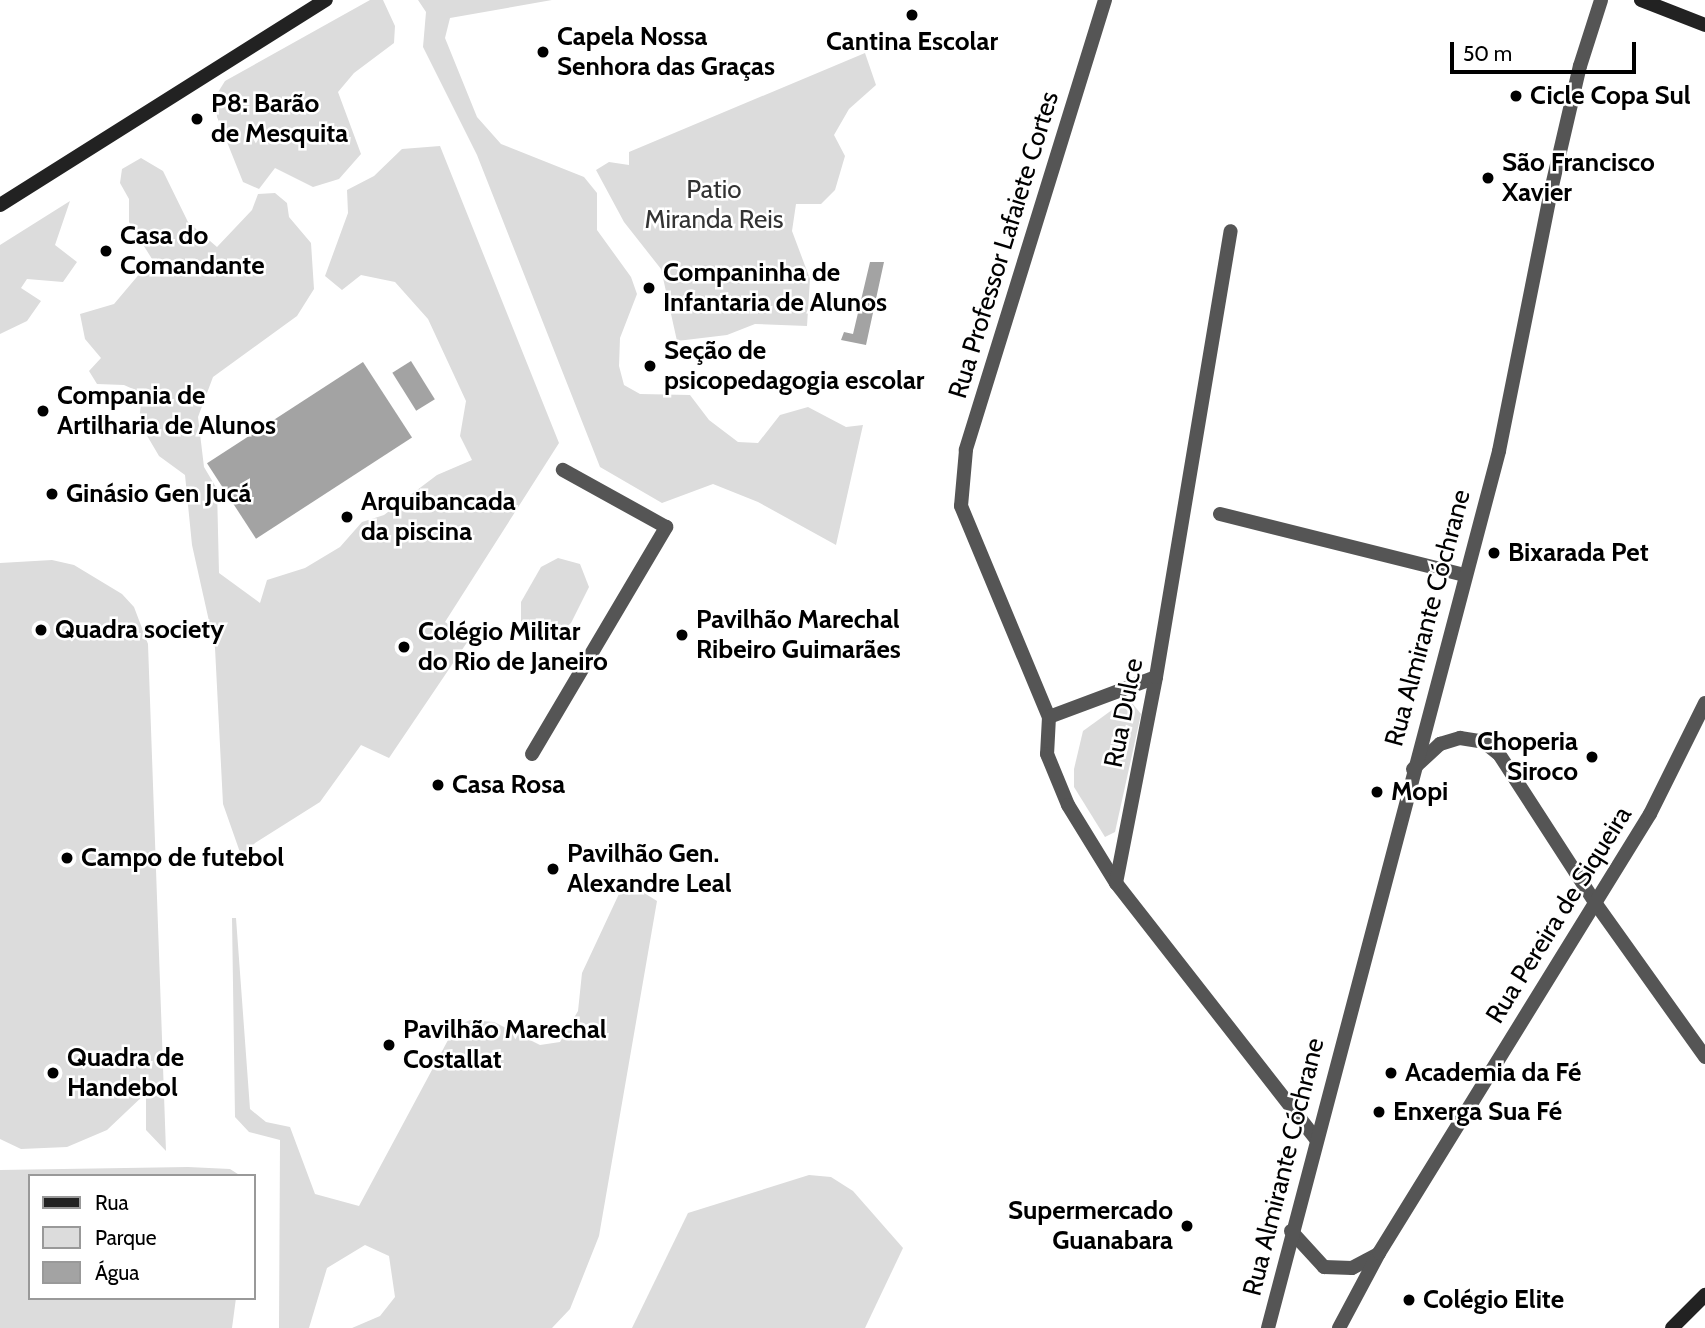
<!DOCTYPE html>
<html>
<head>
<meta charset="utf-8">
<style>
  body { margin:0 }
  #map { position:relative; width:1705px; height:1328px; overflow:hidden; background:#fff; font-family:Cabin,sans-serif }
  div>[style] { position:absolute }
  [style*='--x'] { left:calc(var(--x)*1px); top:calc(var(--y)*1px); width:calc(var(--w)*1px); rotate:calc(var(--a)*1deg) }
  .green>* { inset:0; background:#dcdcdc }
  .water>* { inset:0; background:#a3a3a3; transform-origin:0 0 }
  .minor>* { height:14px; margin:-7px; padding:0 7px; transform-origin:7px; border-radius:7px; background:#555 }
  .tertiary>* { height:14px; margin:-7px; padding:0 7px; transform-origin:7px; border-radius:7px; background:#555 }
  .secondary>* { height:14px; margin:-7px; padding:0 7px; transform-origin:7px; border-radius:7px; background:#222 }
  .dots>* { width:19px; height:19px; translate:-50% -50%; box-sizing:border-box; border:4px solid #fff; border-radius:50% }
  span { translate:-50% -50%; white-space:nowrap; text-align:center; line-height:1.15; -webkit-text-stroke:5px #fff; paint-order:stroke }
  .poi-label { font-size:26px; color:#000; font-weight:700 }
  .left { translate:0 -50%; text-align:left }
  .right { translate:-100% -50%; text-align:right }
  .park-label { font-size:26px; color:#333 }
  .street-label { font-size:26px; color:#000 }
  .legend { position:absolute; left:28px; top:1174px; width:228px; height:126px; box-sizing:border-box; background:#fff; border:2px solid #999; margin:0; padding:9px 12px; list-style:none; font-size:21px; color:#000 }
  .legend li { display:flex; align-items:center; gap:14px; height:35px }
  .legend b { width:35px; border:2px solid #999 }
  .scale { position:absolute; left:1450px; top:42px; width:186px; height:32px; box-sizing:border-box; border:4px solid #000; border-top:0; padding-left:9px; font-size:21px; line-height:24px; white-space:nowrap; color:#000; -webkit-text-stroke:5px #fff; paint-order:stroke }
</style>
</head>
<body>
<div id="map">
  <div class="green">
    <i style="clip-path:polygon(370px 0,383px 0,395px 26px,394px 43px,354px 73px,338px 92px,361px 154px,339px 179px,313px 187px,275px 168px,259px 189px,243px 182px,217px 117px,215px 97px,225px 81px)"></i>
    <i style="clip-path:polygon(418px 0,552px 0,450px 18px,445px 38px,477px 117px,501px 144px,584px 177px,597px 193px,597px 230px,631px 277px,637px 294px,620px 338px,619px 366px,624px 385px,640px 394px,690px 395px,709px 420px,738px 442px,758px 443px,780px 415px,808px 407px,846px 427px,863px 425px,836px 545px,758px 502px,713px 484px,662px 503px,600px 467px,477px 155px,423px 47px,426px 12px)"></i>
    <i style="clip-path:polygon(865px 53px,876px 85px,849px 109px,834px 135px,845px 156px,835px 190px,821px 204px,796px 204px,792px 231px,810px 279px,807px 326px,755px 324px,727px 335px,677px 341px,661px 269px,624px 222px,596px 170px,609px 162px,629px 165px,629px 152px)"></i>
    <i style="clip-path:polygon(440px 146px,559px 443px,445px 622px,470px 638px,389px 758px,361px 745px,320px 802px,255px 843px,242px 858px,223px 804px,215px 648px,192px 545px,185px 475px,159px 456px,139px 422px,142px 393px,124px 385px,97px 384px,89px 371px,101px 358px,85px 339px,80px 314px,114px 304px,152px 259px,129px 222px,129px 199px,120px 183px,122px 169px,141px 158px,163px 171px,188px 222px,217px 247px,252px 210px,258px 194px,275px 193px,287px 203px,289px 217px,311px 243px,314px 289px,297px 316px,213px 377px,198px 417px,204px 467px,217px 489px,219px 573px,260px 603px,267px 580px,305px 568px,340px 547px,362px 522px,384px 515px,437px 475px,472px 460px,460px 436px,466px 401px,428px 319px,395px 282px,361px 275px,342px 290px,325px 276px,348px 213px,347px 190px,374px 176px,402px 149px)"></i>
    <i style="clip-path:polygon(70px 201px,55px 245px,77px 262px,63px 282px,27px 279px,21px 288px,41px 301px,27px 321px,0 334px,0 245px)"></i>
    <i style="clip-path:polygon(558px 558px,580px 564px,589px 587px,571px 623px,556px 636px,541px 638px,521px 621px,521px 602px,541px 567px)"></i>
    <i style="clip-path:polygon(52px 560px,74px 565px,122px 594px,134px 607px,148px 644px,166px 1151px,146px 1130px,146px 1093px,107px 1130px,67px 1147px,21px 1149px,0 1139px,0 563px)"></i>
    <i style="clip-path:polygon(1123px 702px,1132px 703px,1141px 714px,1115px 832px,1105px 837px,1074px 787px,1074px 769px,1083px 731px)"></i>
    <i style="clip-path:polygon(625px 881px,657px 901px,599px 1236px,570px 1309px,552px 1328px,352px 1328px,380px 1316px,395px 1297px,389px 1256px,365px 1245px,327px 1268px,309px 1328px,279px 1328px,280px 1140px,249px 1132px,235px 1117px,232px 918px,236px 918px,250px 1109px,266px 1122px,290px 1127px,315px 1194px,359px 1206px,455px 1027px,470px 1020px,494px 1022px,540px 1045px,560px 1042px,578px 1011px,582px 973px)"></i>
    <i style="clip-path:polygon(188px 1167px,230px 1169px,241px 1176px,30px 1176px,30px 1298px,236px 1298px,232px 1328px,0 1328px,0 1170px)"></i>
    <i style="clip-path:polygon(809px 1175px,831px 1177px,853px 1191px,903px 1248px,865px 1328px,632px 1328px,688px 1213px)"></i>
  </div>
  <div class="water">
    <i style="clip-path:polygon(870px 262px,884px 262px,866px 345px,841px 340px,844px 332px,853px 334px)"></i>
    <i style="left:411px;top:361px;width:45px;height:22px;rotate:58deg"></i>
    <i style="left:363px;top:362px;width:90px;height:186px;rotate:57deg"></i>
  </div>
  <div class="minor">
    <i style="--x:1105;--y:0;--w:471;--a:107.2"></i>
    <i style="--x:966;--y:450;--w:56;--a:95.1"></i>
    <i style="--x:961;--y:506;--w:229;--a:67.4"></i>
    <i style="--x:1049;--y:717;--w:37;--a:93"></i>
    <i style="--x:1047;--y:754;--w:55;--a:67.6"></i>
    <i style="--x:1068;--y:805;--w:92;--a:58.4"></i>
    <i style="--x:1116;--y:883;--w:325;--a:52"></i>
    <i style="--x:1220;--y:514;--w:252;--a:14"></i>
    <i style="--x:1049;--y:717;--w:114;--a:-20.5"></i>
    <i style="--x:532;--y:754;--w:264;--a:-59.4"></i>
    <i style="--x:666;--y:527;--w:118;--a:-151"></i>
    <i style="--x:1413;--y:769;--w:37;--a:-43"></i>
    <i style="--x:1440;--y:744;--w:21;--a:-17"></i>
    <i style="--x:1460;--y:738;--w:24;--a:9"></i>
    <i style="--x:1484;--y:742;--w:19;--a:39"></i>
    <i style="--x:1499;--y:754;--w:179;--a:57.1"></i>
    <i style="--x:1596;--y:904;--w:188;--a:54.5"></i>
    <i style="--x:1116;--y:883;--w:210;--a:-79"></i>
    <i style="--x:1156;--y:677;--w:452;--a:-80.5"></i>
  </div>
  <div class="tertiary">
    <i style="--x:1291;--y:1231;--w:49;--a:47.5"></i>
    <i style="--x:1324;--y:1267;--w:28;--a:2"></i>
    <i style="--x:1352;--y:1268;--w:30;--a:-28"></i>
    <i style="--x:1268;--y:1328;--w:907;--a:-75.24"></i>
    <i style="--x:1499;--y:451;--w:270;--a:-78.7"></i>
    <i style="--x:1552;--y:186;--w:123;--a:-76.9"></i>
    <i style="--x:1580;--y:66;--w:69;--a:-72.3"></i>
    <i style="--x:1339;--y:1328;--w:85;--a:-61.9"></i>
    <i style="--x:1379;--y:1253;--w:516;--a:-58.31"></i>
    <i style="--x:1650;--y:814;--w:124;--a:-63.6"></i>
  </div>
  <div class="secondary">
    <i style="--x:1641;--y:0;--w:69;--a:21.3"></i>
    <i style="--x:0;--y:205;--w:385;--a:-32.2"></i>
    <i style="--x:1672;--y:1328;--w:47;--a:-45"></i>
  </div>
  <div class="dots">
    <i style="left:912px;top:15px;background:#000"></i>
    <i style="left:543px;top:52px;background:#000"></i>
    <i style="left:1516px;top:96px;background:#000"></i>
    <i style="left:197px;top:119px;background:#000"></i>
    <i style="left:1488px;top:178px;background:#000"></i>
    <i style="left:106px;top:251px;background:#000"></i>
    <i style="left:649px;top:288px;background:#000"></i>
    <i style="left:650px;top:366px;background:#000"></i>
    <i style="left:43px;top:411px;background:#000"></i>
    <i style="left:52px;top:494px;background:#000"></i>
    <i style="left:347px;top:517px;background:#000"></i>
    <i style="left:1494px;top:553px;background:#000"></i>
    <i style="left:41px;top:630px;background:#000"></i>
    <i style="left:682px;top:635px;background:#000"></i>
    <i style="left:404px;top:647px;background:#000"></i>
    <i style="left:1592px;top:757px;background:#000"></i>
    <i style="left:438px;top:785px;background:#000"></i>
    <i style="left:1377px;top:792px;background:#000"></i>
    <i style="left:67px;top:858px;background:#000"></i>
    <i style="left:553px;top:869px;background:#000"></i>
    <i style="left:389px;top:1045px;background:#000"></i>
    <i style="left:53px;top:1073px;background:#000"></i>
    <i style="left:1391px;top:1073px;background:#000"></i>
    <i style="left:1379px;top:1112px;background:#000"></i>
    <i style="left:1187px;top:1226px;background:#000"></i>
    <i style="left:1409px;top:1300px;background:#000"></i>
  </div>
  <div class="poi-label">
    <span class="left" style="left:557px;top:52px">Capela Nossa<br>Senhora das Graças</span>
    <span style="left:912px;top:42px">Cantina Escolar</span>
    <span class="left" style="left:1530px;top:96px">Cicle Copa Sul</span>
    <span class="left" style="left:211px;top:119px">P8: Barão<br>de Mesquita</span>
    <span class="left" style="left:1502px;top:178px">São Francisco<br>Xavier</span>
    <span class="left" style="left:120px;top:251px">Casa do<br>Comandante</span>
    <span class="left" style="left:663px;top:288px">Companinha de<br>Infantaria de Alunos</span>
    <span class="left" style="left:664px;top:366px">Seção de<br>psicopedagogia escolar</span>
    <span class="left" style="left:57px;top:411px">Compania de<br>Artilharia de Alunos</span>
    <span class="left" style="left:66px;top:494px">Ginásio Gen Jucá</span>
    <span class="left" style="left:361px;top:517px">Arquibancada<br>da piscina</span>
    <span class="left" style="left:1508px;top:553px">Bixarada Pet</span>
    <span class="left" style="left:696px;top:635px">Pavilhão Marechal<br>Ribeiro Guimarães</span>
    <span class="left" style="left:55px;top:630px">Quadra society</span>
    <span class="left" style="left:418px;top:647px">Colégio Militar<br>do Rio de Janeiro</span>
    <span class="right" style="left:1578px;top:757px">Choperia<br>Siroco</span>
    <span class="left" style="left:452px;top:785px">Casa Rosa</span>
    <span class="left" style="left:1391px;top:792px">Mopi</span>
    <span class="left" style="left:567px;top:869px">Pavilhão Gen.<br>Alexandre Leal</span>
    <span class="left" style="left:81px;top:858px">Campo de futebol</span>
    <span class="left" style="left:403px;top:1045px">Pavilhão Marechal<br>Costallat</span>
    <span class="left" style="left:67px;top:1073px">Quadra de<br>Handebol</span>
    <span class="left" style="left:1405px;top:1073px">Academia da Fé</span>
    <span class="left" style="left:1393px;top:1112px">Enxerga Sua Fé</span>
    <span class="right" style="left:1173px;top:1226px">Supermercado<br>Guanabara</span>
    <span class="left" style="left:1423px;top:1300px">Colégio Elite</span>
  </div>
  <div class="park-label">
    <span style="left:714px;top:205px">Patio<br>Miranda Reis</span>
  </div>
  <div class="street-label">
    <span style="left:1004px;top:245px;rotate:-73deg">Rua Professor Lafaiete Cortes</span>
    <span style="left:1428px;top:618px;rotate:-75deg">Rua Almirante Cóchrane</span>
    <span style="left:1124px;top:713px;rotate:-79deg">Rua Dulce</span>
    <span style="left:1559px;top:915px;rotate:-58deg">Rua Pereira de Siqueira</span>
    <span style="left:1284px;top:1167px;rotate:-76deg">Rua Almirante Cóchrane</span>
  </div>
  <ul class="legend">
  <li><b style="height:9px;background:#222"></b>Rua</li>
  <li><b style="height:19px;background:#dcdcdc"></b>Parque</li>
  <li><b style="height:19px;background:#a3a3a3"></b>Água</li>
  </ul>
  <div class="scale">50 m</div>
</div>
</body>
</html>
